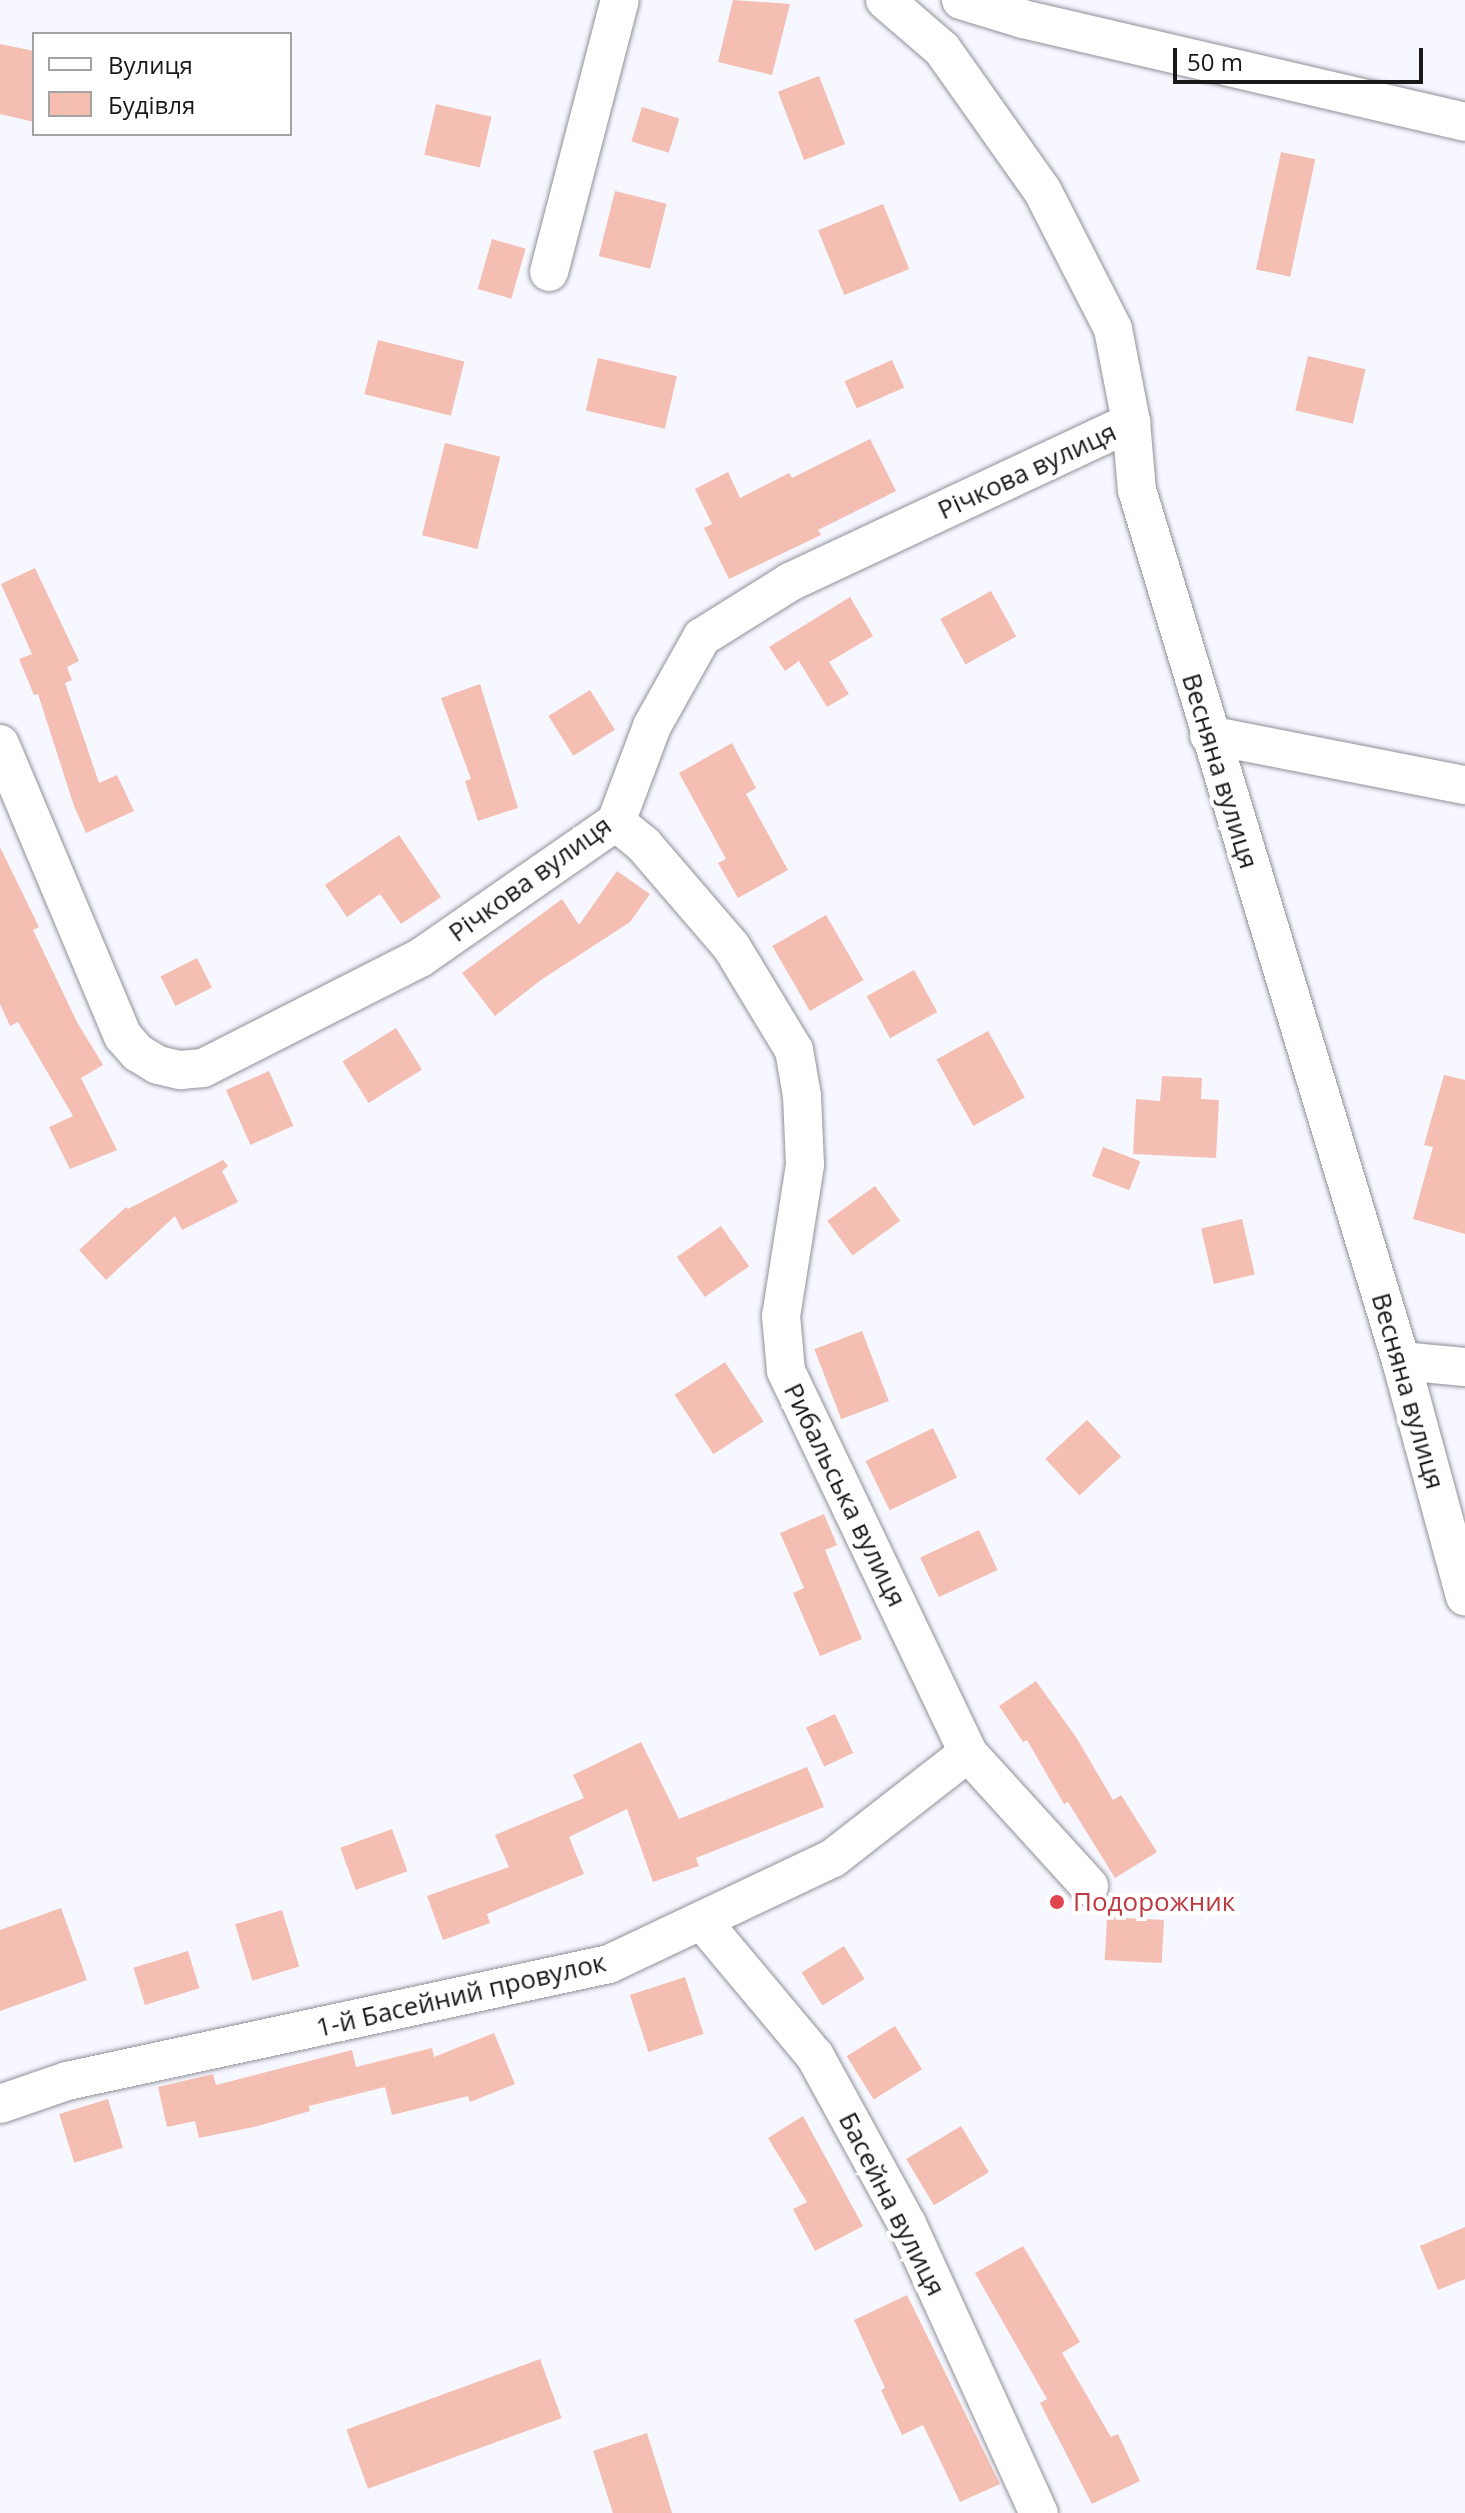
<!DOCTYPE html>
<html>
<head>
<meta charset="utf-8">
<style>
  body { margin:0 }
  #map { position:relative; width:1465px; height:2513px; overflow:hidden; background:#f7f7ff; font-family:"Open Sans",sans-serif }
  div>[style] { position:absolute }
  [style*='--x'] { left:calc(var(--x)*1px); top:calc(var(--y)*1px); width:calc(var(--w)*1px); rotate:calc(var(--a)*1deg) }
  .building>* { inset:0; background:#f4bfb2; transform-origin:0 0 }
  .roads { filter:drop-shadow(0 0 2px #909098) drop-shadow(0 0 2px #909098) }
  .minor>* { height:38px; margin:-19px; padding:0 19px; transform-origin:19px; border-radius:19px; background:#fff }
  .dots>* { width:22px; height:22px; translate:-50% -50%; box-sizing:border-box; border:4px solid #fff; border-radius:50% }
  span { translate:-50% -50%; white-space:nowrap; text-align:center; line-height:1.15; -webkit-text-stroke:8px #fff; paint-order:stroke }
  .street-label { font-size:26px; color:#19191c }
  .health-label { font-size:26px; color:#be3a42 }
  .left { translate:0 -50%; text-align:left }
  .legend { position:absolute; left:32px; top:32px; width:260px; height:104px; box-sizing:border-box; background:#fff; border:2px solid #a3a3a4; margin:0; padding:10px 14px; list-style:none; font-size:24px; color:#19191c }
  .legend li { display:flex; align-items:center; gap:16px; height:40px }
  .legend b { width:40px; border:2px solid #a3a3a4 }
  .scale { position:absolute; left:1173px; top:48px; width:250px; height:36px; box-sizing:border-box; border:4px solid #19191c; border-top:0; padding-left:10px; font-size:24px; line-height:28px; white-space:nowrap; color:#19191c; -webkit-text-stroke:6px #fff; paint-order:stroke }
</style>
</head>
<body>
<div id="map">
  <div class="building">
    <i style="clip-path:polygon(733px 0,790px 4px,772px 75px,718px 62px)"></i>
    <i style="clip-path:polygon(0 44px,34px 51px,34px 122px,0 114px)"></i>
    <i style="left:819px;top:76px;width:73px;height:44px;rotate:69deg"></i>
    <i style="left:436px;top:104px;width:57px;height:52px;rotate:13deg"></i>
    <i style="left:642px;top:107px;width:39px;height:36px;rotate:17deg"></i>
    <i style="left:1281px;top:152px;width:35px;height:120px;rotate:12deg"></i>
    <i style="left:615px;top:191px;width:53px;height:67px;rotate:14deg"></i>
    <i style="left:883px;top:204px;width:70px;height:70px;rotate:68deg"></i>
    <i style="left:492px;top:239px;width:35px;height:52px;rotate:16deg"></i>
    <i style="left:378px;top:340px;width:89px;height:56px;rotate:14deg"></i>
    <i style="left:1308px;top:356px;width:59px;height:56px;rotate:13deg"></i>
    <i style="left:598px;top:358px;width:81px;height:54px;rotate:13deg"></i>
    <i style="left:892px;top:360px;width:30px;height:52px;rotate:66deg"></i>
    <i style="clip-path:polygon(870px 439px,896px 491px,818px 530px,821px 535px,729px 579px,704px 528px,712px 524px,695px 489px,728px 472px,740px 498px,789px 473px,792px 478px)"></i>
    <i style="left:445px;top:443px;width:57px;height:95px;rotate:14deg"></i>
    <i style="clip-path:polygon(35px 568px,79px 661px,67px 667px,72px 680px,65px 683px,99px 783px,117px 775px,134px 811px,86px 833px,74px 806px,38px 694px,34px 695px,19px 659px,32px 654px,1px 584px)"></i>
    <i style="left:991px;top:591px;width:52px;height:58px;rotate:61deg"></i>
    <i style="clip-path:polygon(850px 597px,873px 636px,829px 662px,849px 694px,827px 707px,799px 661px,785px 671px,769px 647px)"></i>
    <i style="clip-path:polygon(480px 684px,518px 808px,478px 821px,465px 781px,471px 779px,441px 698px)"></i>
    <i style="left:590px;top:690px;width:47px;height:49px;rotate:58deg"></i>
    <i style="clip-path:polygon(732px 743px,756px 788px,746px 794px,788px 870px,738px 898px,718px 863px,726px 859px,679px 773px)"></i>
    <i style="clip-path:polygon(399px 835px,441px 897px,401px 924px,380px 894px,347px 917px,325px 885px)"></i>
    <i style="clip-path:polygon(0 847px,39px 927px,33px 930px,77px 1022px,103px 1065px,81px 1078px,117px 1150px,70px 1169px,49px 1127px,73px 1116px,18px 1022px,10px 1026px,0 1004px)"></i>
    <i style="clip-path:polygon(617px 871px,650px 894px,630px 922px,541px 980px,495px 1016px,462px 973px,562px 899px,579px 925px)"></i>
    <i style="left:826px;top:915px;width:75px;height:62px;rotate:60deg"></i>
    <i style="left:197px;top:958px;width:33px;height:41px;rotate:63deg"></i>
    <i style="left:914px;top:970px;width:48px;height:54px;rotate:61deg"></i>
    <i style="left:396px;top:1028px;width:49px;height:63px;rotate:58deg"></i>
    <i style="left:988px;top:1031px;width:76px;height:59px;rotate:61deg"></i>
    <i style="left:269px;top:1071px;width:60px;height:47px;rotate:66deg"></i>
    <i style="clip-path:polygon(1444px 1075px,1465px 1080px,1465px 1234px,1413px 1219px,1433px 1147px,1424px 1145px)"></i>
    <i style="clip-path:polygon(1162px 1076px,1202px 1078px,1201px 1099px,1219px 1100px,1216px 1158px,1133px 1154px,1136px 1099px,1160px 1101px)"></i>
    <i style="left:1103px;top:1147px;width:40px;height:31px;rotate:21deg"></i>
    <i style="clip-path:polygon(223px 1160px,228px 1166px,222px 1171px,238px 1202px,182px 1230px,175px 1216px,106px 1280px,79px 1250px,126px 1207px,128px 1209px)"></i>
    <i style="left:875px;top:1186px;width:43px;height:59px;rotate:54deg"></i>
    <i style="left:1242px;top:1219px;width:57px;height:42px;rotate:77deg"></i>
    <i style="left:721px;top:1226px;width:49px;height:54px;rotate:55deg"></i>
    <i style="left:862px;top:1331px;width:75px;height:51px;rotate:69deg"></i>
    <i style="left:725px;top:1362px;width:71px;height:60px;rotate:57deg"></i>
    <i style="left:1087px;top:1420px;width:50px;height:57px;rotate:47deg"></i>
    <i style="left:933px;top:1428px;width:55px;height:75px;rotate:64deg"></i>
    <i style="clip-path:polygon(824px 1514px,837px 1545px,825px 1550px,862px 1639px,820px 1656px,793px 1593px,804px 1588px,780px 1533px)"></i>
    <i style="left:979px;top:1530px;width:44px;height:65px;rotate:65deg"></i>
    <i style="clip-path:polygon(1036px 1681px,1076px 1737px,1113px 1800px,1121px 1795px,1157px 1852px,1115px 1878px,1068px 1802px,1064px 1804px,1027px 1740px,1023px 1742px,999px 1706px)"></i>
    <i style="left:835px;top:1714px;width:43px;height:32px;rotate:65deg"></i>
    <i style="clip-path:polygon(641px 1742px,679px 1819px,807px 1767px,824px 1807px,696px 1858px,699px 1866px,653px 1882px,627px 1809px,569px 1837px,584px 1874px,487px 1914px,490px 1923px,443px 1940px,427px 1896px,509px 1867px,495px 1835px,584px 1798px,573px 1775px)"></i>
    <i style="left:392px;top:1829px;width:45px;height:55px;rotate:70deg"></i>
    <i style="clip-path:polygon(61px 1908px,87px 1980px,0 2011px,0 1930px)"></i>
    <i style="left:282px;top:1910px;width:59px;height:49px;rotate:73deg"></i>
    <i style="left:1107px;top:1917px;width:57px;height:43px;rotate:3deg"></i>
    <i style="left:844px;top:1946px;width:39px;height:50px;rotate:58deg"></i>
    <i style="left:188px;top:1951px;width:39px;height:57px;rotate:73deg"></i>
    <i style="left:685px;top:1977px;width:60px;height:58px;rotate:72deg"></i>
    <i style="left:895px;top:2026px;width:51px;height:57px;rotate:58deg"></i>
    <i style="clip-path:polygon(494px 2033px,515px 2084px,470px 2102px,468px 2096px,392px 2115px,385px 2087px,309px 2106px,310px 2111px,258px 2126px,199px 2138px,195px 2121px,167px 2127px,158px 2087px,213px 2074px,216px 2085px,352px 2050px,356px 2067px,432px 2048px,434px 2057px)"></i>
    <i style="left:108px;top:2099px;width:51px;height:51px;rotate:73deg"></i>
    <i style="clip-path:polygon(803px 2116px,863px 2226px,815px 2251px,793px 2209px,807px 2202px,768px 2138px)"></i>
    <i style="left:961px;top:2126px;width:54px;height:64px;rotate:59deg"></i>
    <i style="clip-path:polygon(1465px 2227px,1465px 2279px,1438px 2290px,1420px 2246px)"></i>
    <i style="clip-path:polygon(1023px 2246px,1080px 2342px,1062px 2353px,1111px 2437px,1118px 2434px,1140px 2481px,1092px 2504px,1040px 2403px,1047px 2399px,975px 2273px)"></i>
    <i style="clip-path:polygon(907px 2295px,1000px 2484px,960px 2502px,923px 2425px,902px 2435px,881px 2390px,885px 2388px,854px 2320px)"></i>
    <i style="left:540px;top:2359px;width:63px;height:206px;rotate:70deg"></i>
    <i style="clip-path:polygon(647px 2433px,672px 2513px,613px 2513px,593px 2451px)"></i>
  </div>
  <div class="roads">
    <div class="minor">
      <i style="--x:885;--y:0;--w:75;--a:40.7"></i>
      <i style="--x:942;--y:49;--w:173;--a:54.7"></i>
      <i style="--x:1042;--y:190;--w:156;--a:62.9"></i>
      <i style="--x:1113;--y:329;--w:95;--a:79"></i>
      <i style="--x:1131;--y:422;--w:68;--a:85"></i>
      <i style="--x:1137;--y:490;--w:910;--a:73.14"></i>
      <i style="--x:1401;--y:1361;--w:244;--a:74.8"></i>
      <i style="--x:961;--y:0;--w:65;--a:17"></i>
      <i style="--x:1023;--y:19;--w:454;--a:13.1"></i>
      <i style="--x:549;--y:272;--w:281;--a:-75.4"></i>
      <i style="--x:1209;--y:735;--w:261;--a:11.1"></i>
      <i style="--x:0;--y:744;--w:317;--a:67.2"></i>
      <i style="--x:123;--y:1036;--w:23;--a:49"></i>
      <i style="--x:138;--y:1053;--w:23;--a:31"></i>
      <i style="--x:158;--y:1065;--w:23;--a:13"></i>
      <i style="--x:180;--y:1070;--w:23;--a:-5"></i>
      <i style="--x:203;--y:1068;--w:243;--a:-26.9"></i>
      <i style="--x:420;--y:958;--w:239;--a:-34.8"></i>
      <i style="--x:616;--y:822;--w:103;--a:-69.4"></i>
      <i style="--x:652;--y:726;--w:102;--a:-60.7"></i>
      <i style="--x:702;--y:637;--w:104;--a:-32"></i>
      <i style="--x:790;--y:582;--w:377;--a:-25.1"></i>
      <i style="--x:616;--y:822;--w:36;--a:39"></i>
      <i style="--x:644;--y:845;--w:133;--a:49.3"></i>
      <i style="--x:731;--y:946;--w:122;--a:58.8"></i>
      <i style="--x:794;--y:1050;--w:47;--a:80.1"></i>
      <i style="--x:802;--y:1096;--w:69;--a:87.5"></i>
      <i style="--x:805;--y:1165;--w:153;--a:99"></i>
      <i style="--x:781;--y:1316;--w:55;--a:84.8"></i>
      <i style="--x:786;--y:1371;--w:423;--a:64.5"></i>
      <i style="--x:968;--y:1753;--w:180;--a:47.7"></i>
      <i style="--x:1401;--y:1361;--w:64;--a:5.4"></i>
      <i style="--x:702;--y:1921;--w:176;--a:50.1"></i>
      <i style="--x:815;--y:2056;--w:192;--a:61.3"></i>
      <i style="--x:907;--y:2224;--w:318;--a:65.5"></i>
      <i style="--x:0;--y:2104;--w:71;--a:-18.9"></i>
      <i style="--x:67;--y:2081;--w:554;--a:-12.18"></i>
      <i style="--x:609;--y:1964;--w:248;--a:-25.3"></i>
      <i style="--x:833;--y:1858;--w:171;--a:-37.9"></i>
    </div>
  </div>
  <div class="dots">
    <i style="left:1057px;top:1902px;background:#e0444e"></i>
  </div>
  <div class="street-label">
    <span style="left:1027px;top:471px;rotate:-25deg">Річкова вулиця</span>
    <span style="left:1220px;top:771px;rotate:73deg">Весняна вулиця</span>
    <span style="left:530px;top:879px;rotate:-36deg">Річкова вулиця</span>
    <span style="left:1408px;top:1391px;rotate:74deg">Весняна вулиця</span>
    <span style="left:845px;top:1495px;rotate:64deg">Рибальська вулиця</span>
    <span style="left:461px;top:1995px;rotate:-13deg">1-й Басейний провулок</span>
    <span style="left:892px;top:2204px;rotate:63deg">Басейна вулиця</span>
  </div>
  <div class="health-label">
    <span class="left" style="left:1073px;top:1902px">Подорожник</span>
  </div>
  <ul class="legend">
  <li><b style="height:10px;background:#fff"></b>Вулиця</li>
  <li><b style="height:22px;background:#f4bfb2"></b>Будівля</li>
  </ul>
  <div class="scale">50 m</div>
</div>
</body>
</html>
